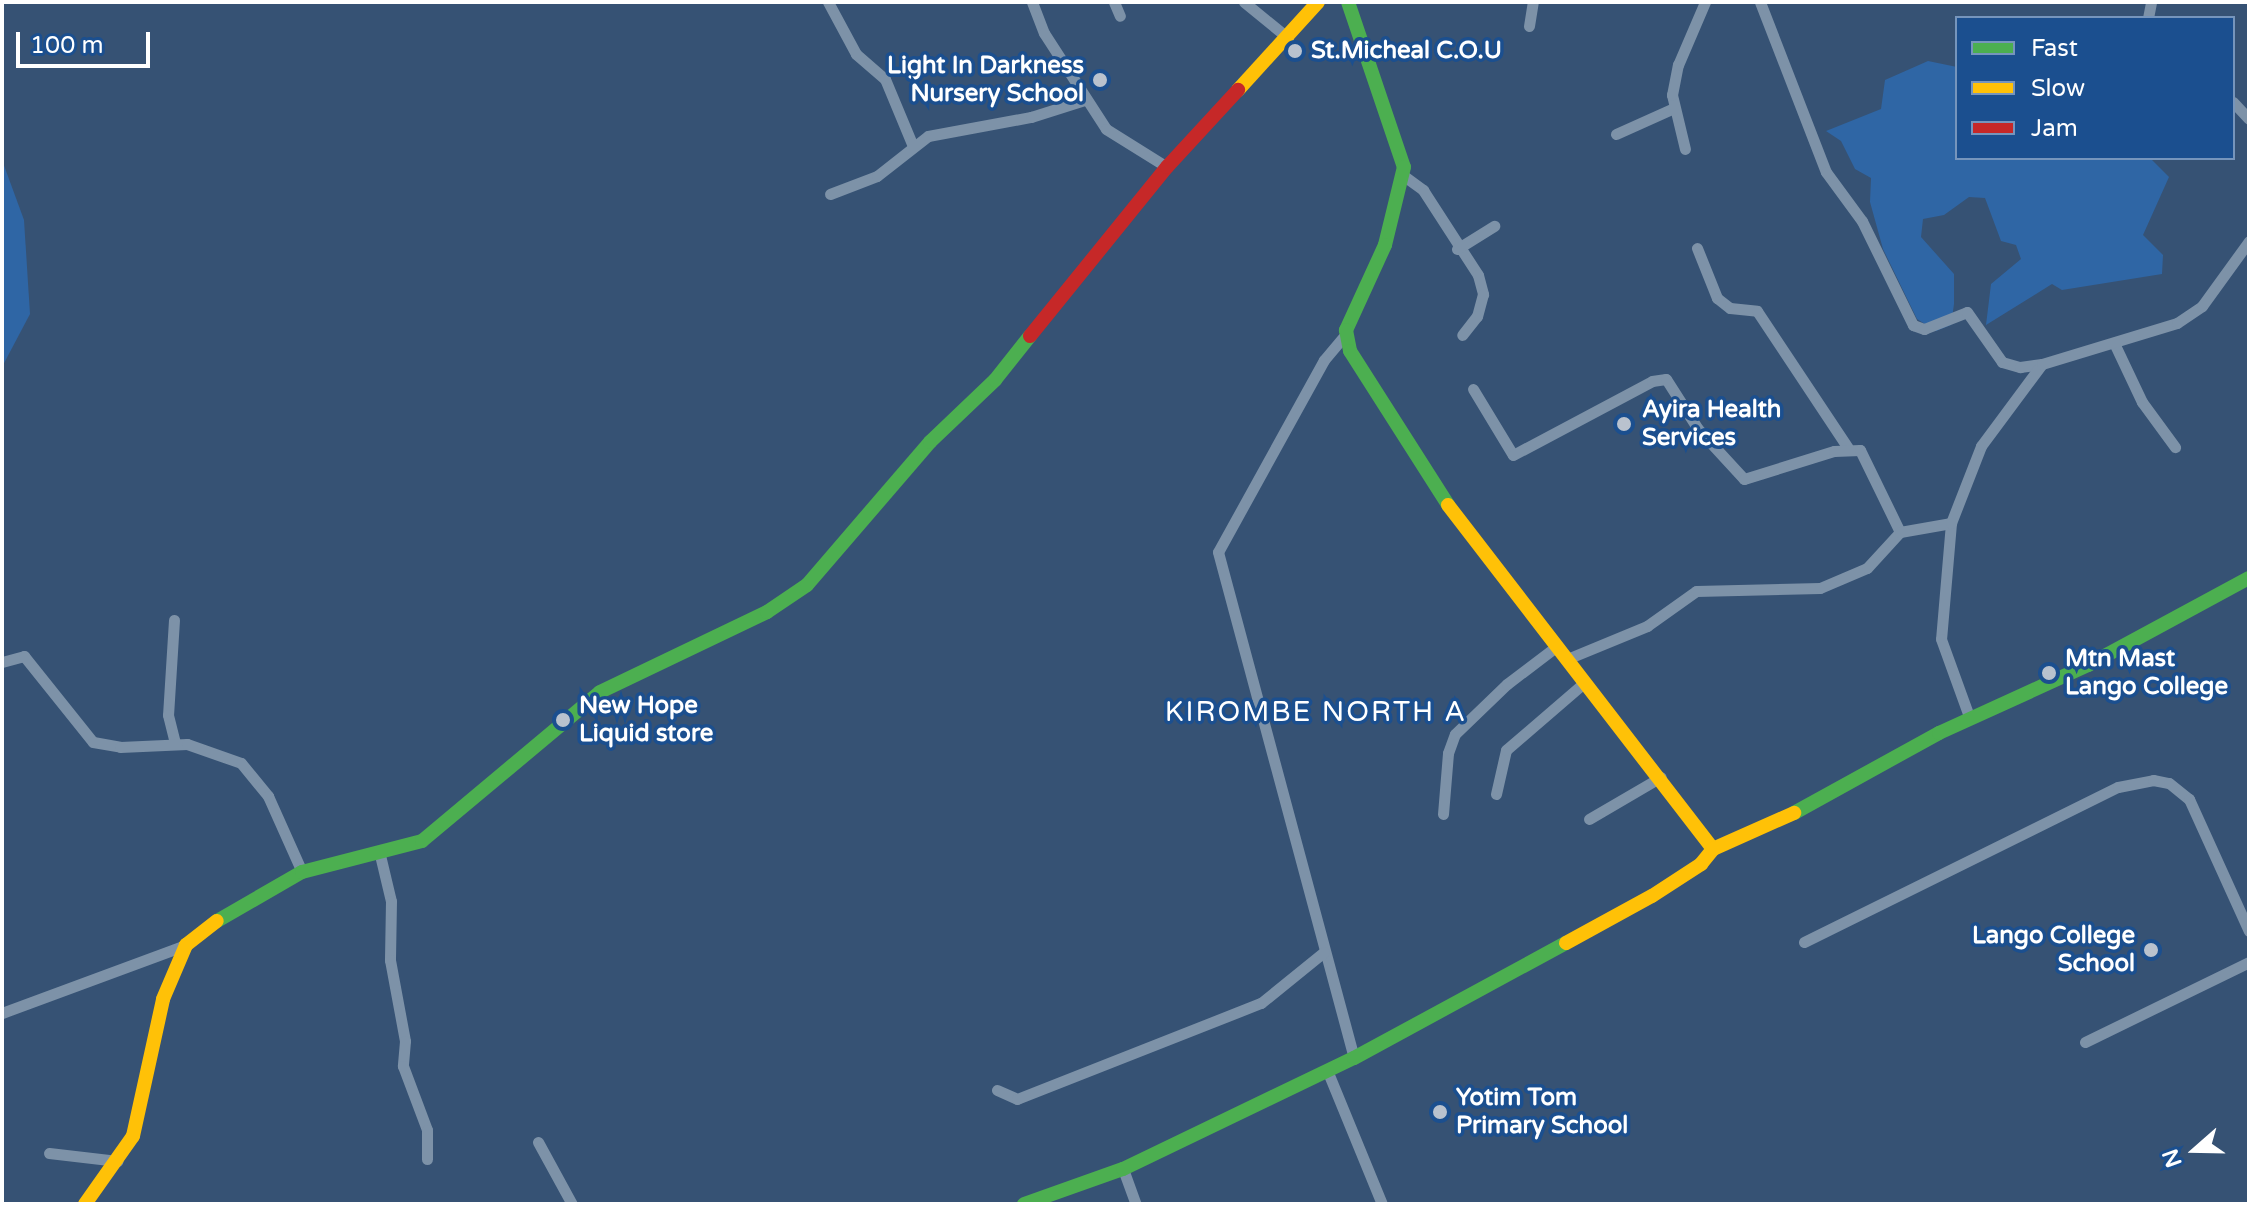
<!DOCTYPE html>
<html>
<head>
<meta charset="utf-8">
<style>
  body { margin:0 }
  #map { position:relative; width:2251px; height:1206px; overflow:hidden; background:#365274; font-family:"Varela Round",sans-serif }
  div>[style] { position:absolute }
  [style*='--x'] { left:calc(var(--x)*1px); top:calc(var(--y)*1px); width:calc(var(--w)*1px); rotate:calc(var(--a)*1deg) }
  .green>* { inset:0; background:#2f66a5 }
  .street>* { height:11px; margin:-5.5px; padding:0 5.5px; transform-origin:5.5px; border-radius:5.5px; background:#7d92a8 }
  .fast>* { height:14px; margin:-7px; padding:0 7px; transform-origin:7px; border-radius:7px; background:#4caf50 }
  .slow>* { height:14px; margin:-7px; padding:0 7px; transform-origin:7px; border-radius:7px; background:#ffc107 }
  .jam>* { height:14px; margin:-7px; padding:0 7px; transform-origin:7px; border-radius:7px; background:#c62828 }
  .dots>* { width:22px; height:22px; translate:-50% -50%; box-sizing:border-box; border:4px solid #1b4f8f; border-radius:50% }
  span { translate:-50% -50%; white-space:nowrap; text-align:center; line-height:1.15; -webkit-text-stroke:7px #1b4f8f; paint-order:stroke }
  .poi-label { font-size:24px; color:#fff; font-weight:700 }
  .left { translate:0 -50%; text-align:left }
  .right { translate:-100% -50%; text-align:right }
  .quarter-label { font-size:28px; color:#fff; letter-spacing:2px }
  .frame { position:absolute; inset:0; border:4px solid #fff; pointer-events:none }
  .legend { position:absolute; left:1955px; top:16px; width:280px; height:144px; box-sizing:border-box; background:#1b4f8f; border:2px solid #7695bc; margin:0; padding:10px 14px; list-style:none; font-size:24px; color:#fff }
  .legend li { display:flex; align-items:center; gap:16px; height:40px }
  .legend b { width:40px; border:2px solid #7695bc }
  .north { position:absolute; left:2155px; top:1110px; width:80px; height:80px; -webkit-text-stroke:6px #1b4f8f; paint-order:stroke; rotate:250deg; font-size:22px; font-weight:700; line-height:32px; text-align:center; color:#fff }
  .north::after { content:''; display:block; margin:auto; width:28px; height:36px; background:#fff; clip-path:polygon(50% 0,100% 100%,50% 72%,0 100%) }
  .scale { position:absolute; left:16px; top:32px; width:134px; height:36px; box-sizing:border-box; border:4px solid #fff; border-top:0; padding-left:10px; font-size:24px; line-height:28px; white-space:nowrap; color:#fff; -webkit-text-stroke:6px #1b4f8f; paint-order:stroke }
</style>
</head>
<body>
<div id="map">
  <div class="green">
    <i style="clip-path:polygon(1928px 61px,1957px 67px,1957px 158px,2150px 158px,2169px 177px,2143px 235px,2163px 255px,2162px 274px,2062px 290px,2052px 284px,1986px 325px,1991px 284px,2021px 259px,2016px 245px,2001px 241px,1985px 198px,1969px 197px,1944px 215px,1923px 219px,1921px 237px,1954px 274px,1954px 304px,1951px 325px,1936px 331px,1917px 319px,1883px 249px,1870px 202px,1871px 178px,1855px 169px,1841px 141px,1826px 131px,1881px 109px,1885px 80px)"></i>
    <i style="clip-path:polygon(2px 160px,24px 220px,30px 314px,2px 367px)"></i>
  </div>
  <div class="street">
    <i style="--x:828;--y:2;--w:59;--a:61.7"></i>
    <i style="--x:856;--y:54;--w:38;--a:41"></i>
    <i style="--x:885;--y:79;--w:70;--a:67.4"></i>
    <i style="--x:1032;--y:2;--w:33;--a:69"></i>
    <i style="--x:1044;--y:33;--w:114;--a:57.1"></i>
    <i style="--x:1106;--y:129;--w:72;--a:31.9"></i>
    <i style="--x:1114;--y:2;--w:15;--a:67"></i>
    <i style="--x:1244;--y:2;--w:57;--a:39.3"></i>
    <i style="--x:1760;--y:2;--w:182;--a:68.8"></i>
    <i style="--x:1826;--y:172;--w:61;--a:53.7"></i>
    <i style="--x:1862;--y:221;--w:116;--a:63.9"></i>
    <i style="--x:1913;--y:325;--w:12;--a:20"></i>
    <i style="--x:1924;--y:329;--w:46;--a:-21.6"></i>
    <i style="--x:1967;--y:312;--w:61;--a:55"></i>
    <i style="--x:2002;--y:362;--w:19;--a:16"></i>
    <i style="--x:2020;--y:367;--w:22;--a:-8"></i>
    <i style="--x:2148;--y:18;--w:16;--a:-79"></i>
    <i style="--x:1529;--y:26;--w:24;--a:-81"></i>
    <i style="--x:2233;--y:102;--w:23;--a:47"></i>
    <i style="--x:1616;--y:134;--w:61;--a:-24.1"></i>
    <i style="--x:1685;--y:149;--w:56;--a:-103.5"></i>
    <i style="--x:1672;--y:95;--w:31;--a:-79"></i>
    <i style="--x:1678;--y:65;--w:69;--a:-66.8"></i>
    <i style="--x:1404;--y:176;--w:24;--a:36"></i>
    <i style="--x:1423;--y:190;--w:101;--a:57.1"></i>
    <i style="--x:1478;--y:275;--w:20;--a:75"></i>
    <i style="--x:1483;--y:294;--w:23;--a:105"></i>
    <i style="--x:1477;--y:316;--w:24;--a:128"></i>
    <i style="--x:830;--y:194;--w:50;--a:-21"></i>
    <i style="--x:877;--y:176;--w:65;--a:-38.1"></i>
    <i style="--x:928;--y:136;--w:105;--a:-10.5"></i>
    <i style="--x:1031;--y:117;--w:57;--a:-17.5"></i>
    <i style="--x:1697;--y:248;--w:54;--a:68.2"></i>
    <i style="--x:1717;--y:298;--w:16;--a:38"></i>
    <i style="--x:1730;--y:308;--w:27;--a:6"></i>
    <i style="--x:1757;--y:311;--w:164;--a:56.4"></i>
    <i style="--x:1457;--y:249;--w:44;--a:-31.9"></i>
    <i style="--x:1345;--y:335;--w:33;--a:130"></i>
    <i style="--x:1324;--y:360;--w:219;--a:118.9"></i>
    <i style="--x:1218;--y:552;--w:524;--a:74.96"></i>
    <i style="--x:2115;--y:345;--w:63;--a:64.7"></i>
    <i style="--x:2142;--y:402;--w:56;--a:53.7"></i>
    <i style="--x:1473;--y:389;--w:77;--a:58.8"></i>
    <i style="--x:1513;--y:455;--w:157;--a:-28"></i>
    <i style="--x:1652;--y:381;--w:14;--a:-8"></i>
    <i style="--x:1666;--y:379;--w:59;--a:57.4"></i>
    <i style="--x:1698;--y:429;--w:68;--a:47.4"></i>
    <i style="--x:1744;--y:479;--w:94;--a:-17.3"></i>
    <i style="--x:1834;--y:451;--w:26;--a:-2"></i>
    <i style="--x:1860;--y:450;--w:91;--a:64"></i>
    <i style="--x:1951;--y:523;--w:116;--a:94.9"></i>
    <i style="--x:1941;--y:639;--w:85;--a:70.1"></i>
    <i style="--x:174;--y:620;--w:95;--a:93.6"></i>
    <i style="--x:168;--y:715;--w:29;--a:76"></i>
    <i style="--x:1567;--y:659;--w:87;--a:-22.4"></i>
    <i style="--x:1647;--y:626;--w:60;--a:-35.5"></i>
    <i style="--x:1696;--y:591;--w:124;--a:-1.4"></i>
    <i style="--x:1820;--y:588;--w:51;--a:-23.1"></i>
    <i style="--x:1867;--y:568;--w:49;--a:-47.5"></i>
    <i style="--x:1900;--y:532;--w:52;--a:-10"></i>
    <i style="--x:1951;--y:523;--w:83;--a:-68.7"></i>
    <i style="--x:1981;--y:446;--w:102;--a:-53.4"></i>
    <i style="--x:2042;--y:364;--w:141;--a:-16.9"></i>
    <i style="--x:2177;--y:323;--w:30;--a:-34"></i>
    <i style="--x:2202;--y:306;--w:80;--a:-54.1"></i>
    <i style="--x:2;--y:662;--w:23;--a:-15"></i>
    <i style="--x:24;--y:656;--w:110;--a:51.3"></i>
    <i style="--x:93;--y:742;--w:27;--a:10"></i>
    <i style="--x:120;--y:747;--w:67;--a:-2.6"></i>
    <i style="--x:187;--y:744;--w:57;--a:19.4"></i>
    <i style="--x:241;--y:763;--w:43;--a:50.7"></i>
    <i style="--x:268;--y:796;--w:83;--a:65.9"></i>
    <i style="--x:1496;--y:794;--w:45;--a:-77.2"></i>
    <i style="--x:1506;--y:750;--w:104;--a:-40.7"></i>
    <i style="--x:1443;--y:814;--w:61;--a:-85.3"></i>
    <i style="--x:1448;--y:753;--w:20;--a:-70"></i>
    <i style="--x:1455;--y:734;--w:72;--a:-43.9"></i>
    <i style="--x:1507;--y:684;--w:63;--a:-37.2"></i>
    <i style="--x:1589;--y:819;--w:83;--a:-30.3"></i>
    <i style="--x:380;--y:855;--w:47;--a:76.6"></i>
    <i style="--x:391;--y:901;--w:59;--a:91"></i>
    <i style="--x:390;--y:960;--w:82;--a:79.5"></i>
    <i style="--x:405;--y:1041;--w:25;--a:95"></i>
    <i style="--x:403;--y:1066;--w:68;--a:69.4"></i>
    <i style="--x:427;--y:1130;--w:29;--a:90"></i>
    <i style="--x:1804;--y:942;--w:350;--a:-26.3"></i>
    <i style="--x:2118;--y:787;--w:36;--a:-11"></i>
    <i style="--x:2153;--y:780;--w:16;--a:11"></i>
    <i style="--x:2169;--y:783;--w:26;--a:39"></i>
    <i style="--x:2189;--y:799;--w:145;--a:65.6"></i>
    <i style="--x:2;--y:1013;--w:196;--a:-20.3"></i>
    <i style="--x:2085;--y:1042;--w:182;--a:-26"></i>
    <i style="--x:1327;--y:1070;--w:145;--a:67.7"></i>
    <i style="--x:997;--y:1090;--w:22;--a:24"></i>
    <i style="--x:1017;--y:1099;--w:262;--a:-21.5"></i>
    <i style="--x:1261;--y:1003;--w:81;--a:-39"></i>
    <i style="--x:538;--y:1142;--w:71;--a:61.3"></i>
    <i style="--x:49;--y:1153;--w:69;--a:6.6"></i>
    <i style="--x:1123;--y:1169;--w:37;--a:70"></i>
  </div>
  <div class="fast">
    <i style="--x:1348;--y:2;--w:174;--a:71.3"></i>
    <i style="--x:1404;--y:167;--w:80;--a:103.7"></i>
    <i style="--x:1385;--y:245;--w:94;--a:114.6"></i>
    <i style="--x:1346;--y:330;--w:21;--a:79"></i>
    <i style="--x:1350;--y:351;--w:183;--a:57.5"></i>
    <i style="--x:1794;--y:813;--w:166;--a:-28.9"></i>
    <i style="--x:1939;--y:733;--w:164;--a:-24.5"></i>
    <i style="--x:2088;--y:665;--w:183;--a:-28.4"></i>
    <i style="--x:217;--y:921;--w:98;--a:-30"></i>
    <i style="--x:302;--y:872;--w:124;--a:-14.5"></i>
    <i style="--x:422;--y:841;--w:232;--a:-39.9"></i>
    <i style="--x:600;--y:692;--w:185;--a:-25.6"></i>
    <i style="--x:767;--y:612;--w:48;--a:-34"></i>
    <i style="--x:807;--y:585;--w:189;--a:-49.3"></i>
    <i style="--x:930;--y:442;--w:90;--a:-43.6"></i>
    <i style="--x:995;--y:380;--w:56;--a:-51.5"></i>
    <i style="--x:1024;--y:1204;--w:105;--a:-19.5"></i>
    <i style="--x:1123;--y:1169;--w:256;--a:-25.7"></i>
    <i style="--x:1354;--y:1058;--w:241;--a:-28.5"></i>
  </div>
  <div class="slow">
    <i style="--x:1238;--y:90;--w:119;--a:-47.7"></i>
    <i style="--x:1448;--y:505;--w:434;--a:52.4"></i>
    <i style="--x:1566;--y:943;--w:98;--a:-28.7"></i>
    <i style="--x:1652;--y:896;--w:59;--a:-33.1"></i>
    <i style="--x:1701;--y:864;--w:19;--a:-51"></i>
    <i style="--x:1713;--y:849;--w:89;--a:-24"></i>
    <i style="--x:85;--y:1204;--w:83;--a:-54.8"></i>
    <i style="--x:133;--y:1136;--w:140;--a:-77.6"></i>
    <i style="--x:163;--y:999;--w:59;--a:-66.9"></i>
    <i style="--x:186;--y:945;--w:39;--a:-38"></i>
  </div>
  <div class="jam">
    <i style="--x:1030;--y:336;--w:218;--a:-51"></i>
    <i style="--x:1167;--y:167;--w:105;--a:-47.3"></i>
  </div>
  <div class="dots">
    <i style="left:1295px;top:51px;background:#b9c2ce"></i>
    <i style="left:1100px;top:80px;background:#b9c2ce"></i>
    <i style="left:1624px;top:424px;background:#b9c2ce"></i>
    <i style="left:2049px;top:673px;background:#b9c2ce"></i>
    <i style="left:563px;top:720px;background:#b9c2ce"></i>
    <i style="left:2151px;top:950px;background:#b9c2ce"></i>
    <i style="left:1440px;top:1112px;background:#b9c2ce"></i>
  </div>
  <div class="poi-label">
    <span class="left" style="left:1311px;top:51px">St.Micheal C.O.U</span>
    <span class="right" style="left:1084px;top:80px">Light In Darkness<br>Nursery School</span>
    <span class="left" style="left:1642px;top:424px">Ayira Health<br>Services</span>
    <span class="left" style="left:2065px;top:673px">Mtn Mast<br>Lango College</span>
    <span class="left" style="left:579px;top:720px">New Hope<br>Liquid store</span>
    <span class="right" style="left:2135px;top:950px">Lango College<br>School</span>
    <span class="left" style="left:1456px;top:1112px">Yotim Tom<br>Primary School</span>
  </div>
  <div class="quarter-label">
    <span style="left:1316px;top:712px">KIROMBE NORTH A</span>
  </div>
  <div class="frame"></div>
  <ul class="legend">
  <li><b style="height:10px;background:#4caf50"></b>Fast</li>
  <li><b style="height:10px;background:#ffc107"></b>Slow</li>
  <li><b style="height:10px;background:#c62828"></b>Jam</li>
  </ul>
  <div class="north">N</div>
  <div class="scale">100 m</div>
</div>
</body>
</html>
